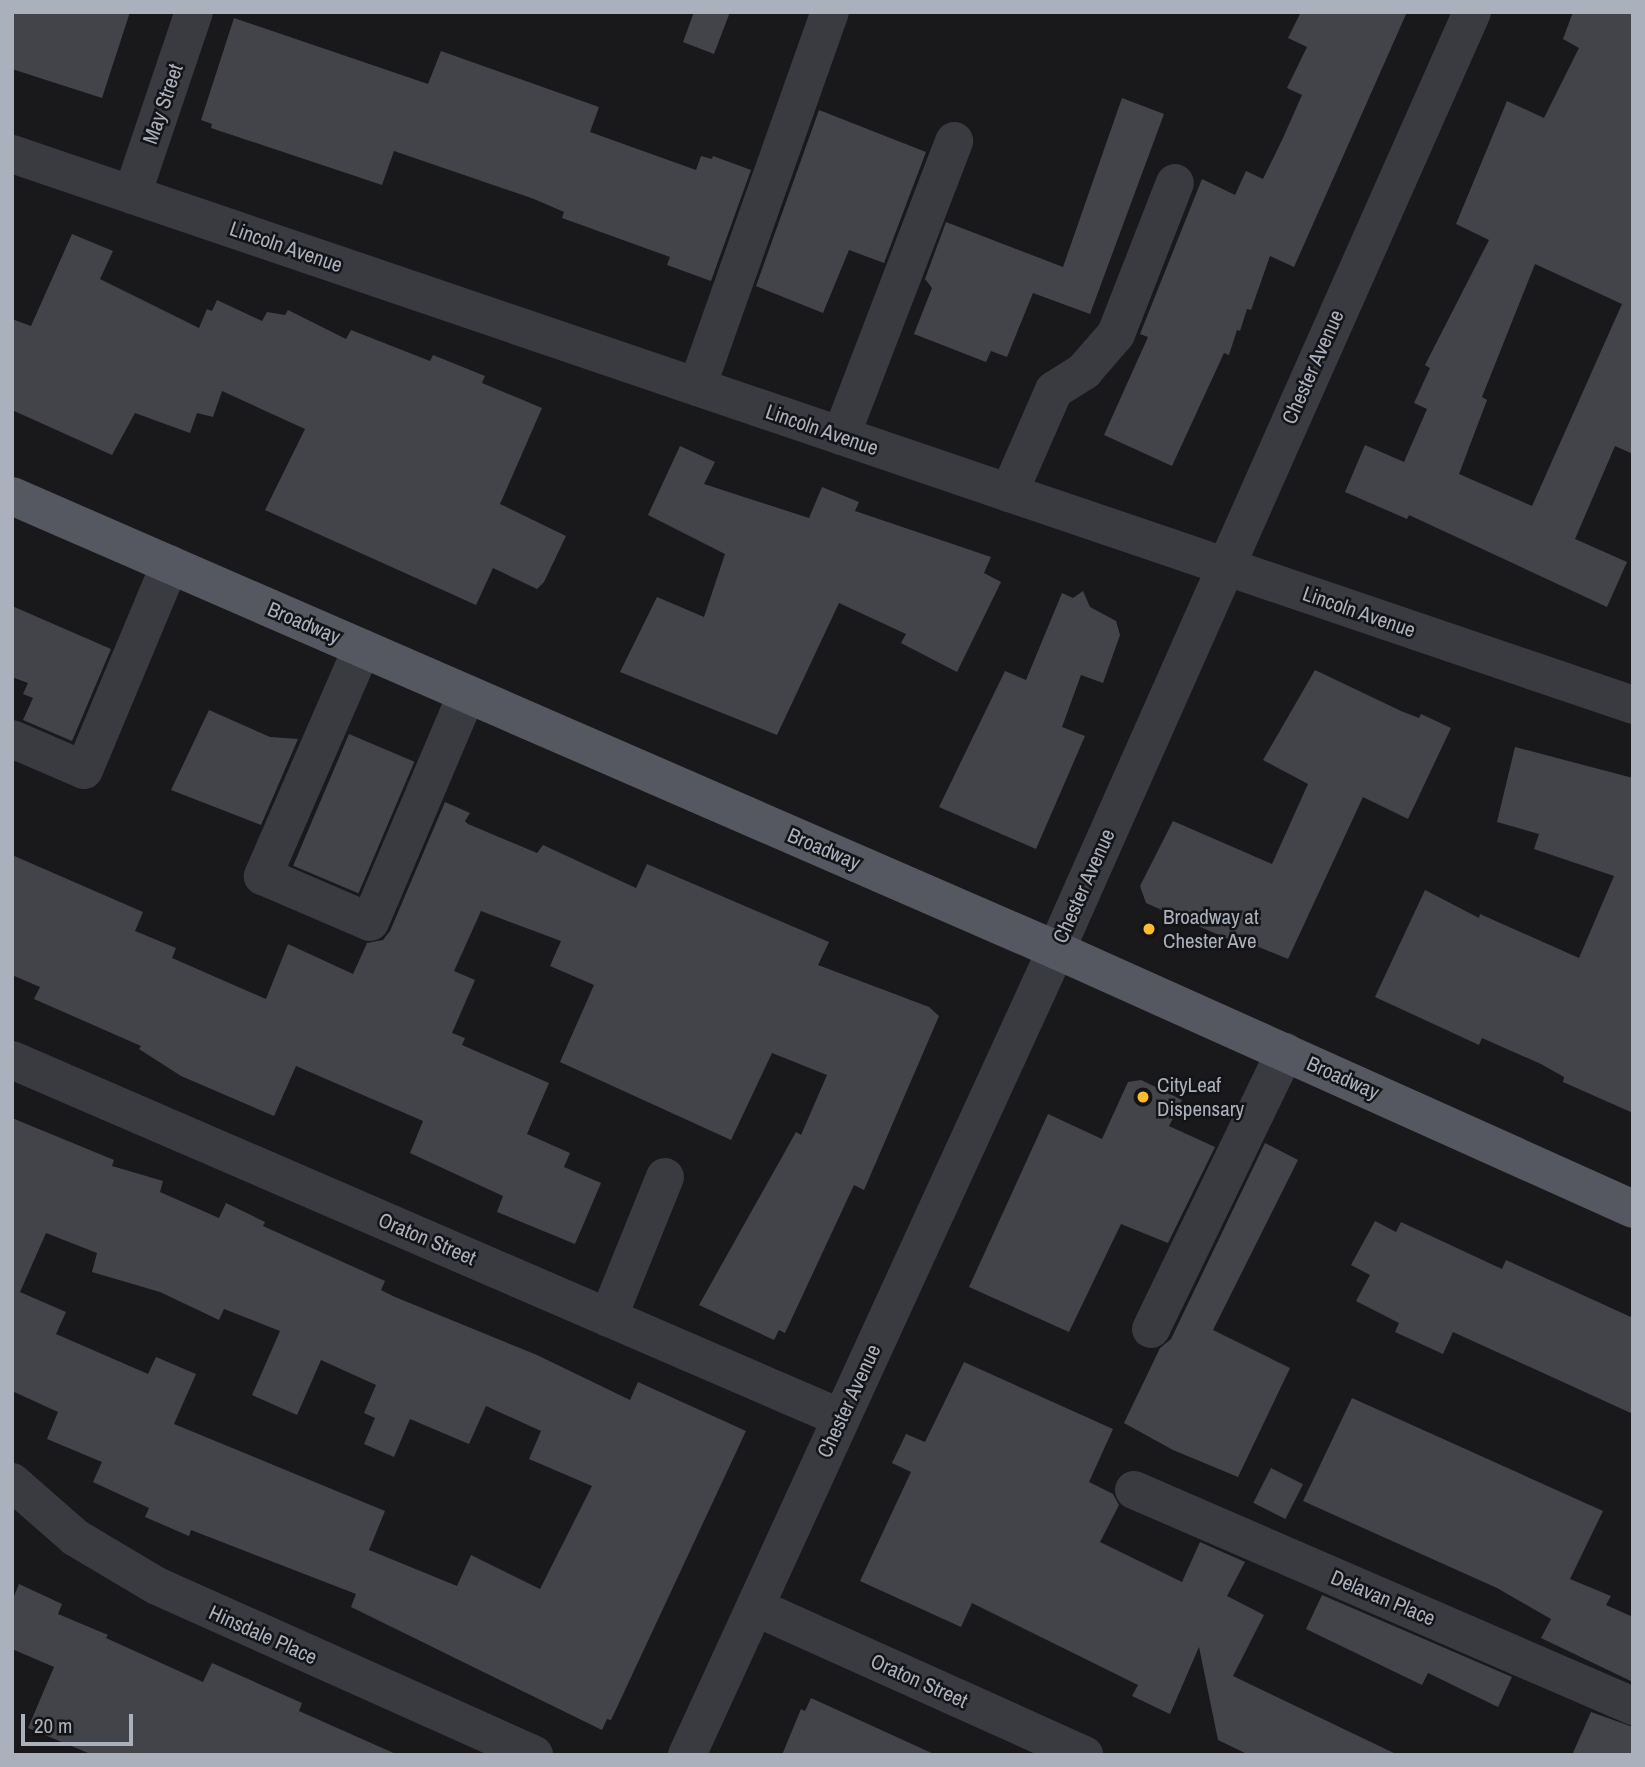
<!DOCTYPE html>
<html>
<head>
<meta charset="utf-8">
<style>
  body { margin:0 }
  #map { position:relative; width:1645px; height:1767px; overflow:hidden; background:#19191c; font-family:"Archivo Narrow",sans-serif }
  div>[style] { position:absolute }
  [style*='--x'] { left:calc(var(--x)*1px); top:calc(var(--y)*1px); width:calc(var(--w)*1px); rotate:calc(var(--a)*1deg) }
  .building>* { inset:0; background:#434449; transform-origin:0 0 }
  .minor>* { height:38px; margin:-19px; padding:0 19px; transform-origin:19px; border-radius:19px; background:#3a3b41 }
  .major>* { height:38px; margin:-19px; padding:0 19px; transform-origin:19px; border-radius:19px; background:#555860 }
  .dots>* { width:19px; height:19px; translate:-50% -50%; box-sizing:border-box; border:4px solid #141417; border-radius:50% }
  span { translate:-50% -50%; white-space:nowrap; text-align:center; line-height:1.15; -webkit-text-stroke:5px #141417; paint-order:stroke }
  .street-label { font-size:21px; color:#aab0bc }
  .poi-label { font-size:21px; color:#aab0bc }
  .left { translate:0 -50%; text-align:left }
  .frame { position:absolute; inset:0; border:14px solid #aab0bc; pointer-events:none }
  .scale { position:absolute; left:21px; top:1714px; width:112px; height:32px; box-sizing:border-box; border:4px solid #aab0bc; border-top:0; padding-left:9px; font-size:21px; line-height:24px; white-space:nowrap; color:#aab0bc; -webkit-text-stroke:5px #141417; paint-order:stroke }
</style>
</head>
<body>
<div id="map">
  <div class="building">
    <i style="clip-path:polygon(12px 12px,130px 12px,102px 98px,12px 69px)"></i>
    <i style="clip-path:polygon(694px 12px,730px 12px,714px 54px,683px 42px)"></i>
    <i style="clip-path:polygon(1301px 12px,1407px 12px,1294px 267px,1270px 256px,1251px 310px,1247px 309px,1240px 331px,1237px 330px,1229px 355px,1224px 353px,1172px 466px,1104px 435px,1148px 337px,1140px 334px,1202px 179px,1235px 195px,1246px 171px,1263px 179px,1283px 138px,1302px 95px,1287px 88px,1307px 47px,1288px 38px)"></i>
    <i style="clip-path:polygon(evenodd,1573px 12px,1633px 12px,1633px 454px,1615px 446px,1575px 539px,1627px 562px,1607px 607px,1409px 515px,1407px 519px,1345px 492px,1365px 445px,1404px 462px,1427px 409px,1414px 403px,1430px 368px,1425px 365px,1489px 240px,1456px 224px,1507px 101px,1544px 118px,1579px 48px,1563px 39px,1573px 12px,1535px 264px,1622px 304px,1532px 506px,1459px 474px,1487px 400px,1482px 397px,1535px 264px)"></i>
    <i style="clip-path:polygon(234px 18px,428px 84px,441px 51px,599px 107px,590px 132px,696px 170px,701px 156px,712px 159px,713px 156px,751px 170px,711px 281px,667px 265px,670px 257px,562px 218px,564px 212px,534px 199px,394px 151px,382px 185px,211px 128px,212px 124px,201px 120px)"></i>
    <i style="clip-path:polygon(1122px 98px,1164px 114px,1090px 314px,1033px 293px,1007px 357px,991px 351px,986px 362px,914px 334px,932px 288px,925px 279px,946px 222px,1063px 267px)"></i>
    <i style="clip-path:polygon(819px 110px,926px 152px,884px 263px,849px 250px,823px 313px,756px 286px)"></i>
    <i style="clip-path:polygon(72px 234px,113px 251px,100px 279px,199px 328px,207px 309px,212px 311px,217px 300px,262px 321px,267px 312px,285px 315px,288px 310px,346px 339px,351px 330px,430px 361px,433px 355px,485px 376px,482px 383px,542px 408px,500px 504px,566px 536px,544px 582px,537px 589px,493px 568px,476px 605px,265px 510px,305px 429px,222px 391px,213px 417px,197px 413px,190px 433px,135px 413px,112px 455px,12px 410px,12px 319px,31px 326px)"></i>
    <i style="clip-path:polygon(680px 446px,715px 462px,704px 484px,809px 518px,822px 487px,859px 502px,855px 511px,991px 557px,984px 573px,1001px 582px,957px 672px,901px 643px,906px 634px,839px 603px,777px 735px,620px 672px,657px 597px,704px 617px,725px 554px,648px 515px)"></i>
    <i style="clip-path:polygon(1083px 591px,1090px 607px,1116px 621px,1120px 635px,1103px 683px,1081px 675px,1062px 727px,1085px 736px,1036px 849px,939px 807px,1005px 671px,1026px 680px,1062px 593px,1073px 598px)"></i>
    <i style="clip-path:polygon(12px 606px,111px 649px,72px 741px,23px 720px,33px 698px,23px 694px,28px 683px,12px 677px)"></i>
    <i style="clip-path:polygon(1315px 670px,1401px 711px,1419px 718px,1421px 714px,1451px 728px,1408px 819px,1363px 797px,1288px 959px,1237px 938px,1235px 942px,1146px 903px,1140px 886px,1173px 821px,1272px 864px,1308px 784px,1263px 760px)"></i>
    <i style="clip-path:polygon(209px 710px,270px 737px,298px 739px,261px 825px,171px 790px)"></i>
    <i style="left:349px;top:734px;width:71px;height:143px;rotate:23deg"></i>
    <i style="clip-path:polygon(1515px 747px,1633px 778px,1633px 1113px,1563px 1082px,1564px 1077px,1541px 1064px,1482px 1038px,1479px 1045px,1375px 997px,1425px 890px,1479px 918px,1480px 914px,1579px 958px,1614px 876px,1534px 849px,1539px 834px,1497px 822px)"></i>
    <i style="clip-path:polygon(445px 802px,470px 813px,465px 821px,468px 824px,537px 853px,543px 845px,636px 888px,647px 864px,829px 942px,818px 965px,929px 1007px,939px 1016px,864px 1190px,854px 1185px,785px 1333px,779px 1330px,774px 1340px,699px 1305px,796px 1132px,801px 1135px,827px 1075px,772px 1053px,731px 1140px,560px 1062px,594px 985px,550px 966px,561px 941px,481px 911px,454px 971px,475px 980px,452px 1033px,465px 1038px,462px 1045px,549px 1083px,527px 1134px,570px 1153px,564px 1167px,601px 1183px,575px 1244px,497px 1212px,503px 1196px,410px 1153px,423px 1121px,296px 1066px,274px 1116px,181px 1076px,139px 1049px,141px 1046px,34px 999px,40px 987px,12px 975px,12px 855px,143px 912px,135px 931px,176px 948px,172px 958px,266px 999px,288px 944px,353px 974px,367px 943px,383px 940px,390px 931px)"></i>
    <i style="clip-path:polygon(1141px 1080px,1182px 1100px,1169px 1126px,1215px 1147px,1168px 1243px,1121px 1224px,1069px 1332px,969px 1287px,1048px 1114px,1102px 1139px,1128px 1082px)"></i>
    <i style="clip-path:polygon(evenodd,12px 1118px,114px 1160px,112px 1166px,163px 1181px,160px 1192px,219px 1218px,226px 1203px,265px 1222px,263px 1226px,385px 1281px,381px 1290px,395px 1297px,537px 1355px,630px 1400px,638px 1382px,746px 1431px,611px 1720px,607px 1719px,602px 1730px,351px 1607px,356px 1594px,191px 1530px,189px 1536px,145px 1517px,149px 1508px,93px 1482px,102px 1462px,47px 1439px,58px 1412px,12px 1391px,12px 1118px,46px 1233px,97px 1253px,92px 1272px,160px 1292px,219px 1320px,224px 1309px,280px 1331px,252px 1395px,297px 1415px,321px 1360px,376px 1385px,364px 1413px,375px 1418px,364px 1444px,394px 1457px,410px 1419px,469px 1444px,486px 1406px,541px 1431px,529px 1459px,592px 1486px,540px 1589px,471px 1555px,457px 1586px,369px 1550px,385px 1511px,174px 1424px,196px 1374px,156px 1357px,148px 1374px,56px 1334px,66px 1312px,20px 1292px,46px 1233px)"></i>
    <i style="clip-path:polygon(1265px 1143px,1298px 1160px,1213px 1330px,1290px 1368px,1238px 1477px,1173px 1450px,1124px 1423px,1160px 1348px,1171px 1339px)"></i>
    <i style="clip-path:polygon(1375px 1221px,1396px 1232px,1401px 1222px,1502px 1269px,1506px 1260px,1633px 1318px,1633px 1414px,1453px 1332px,1443px 1354px,1395px 1332px,1399px 1323px,1356px 1301px,1370px 1275px,1351px 1265px)"></i>
    <i style="clip-path:polygon(964px 1362px,1113px 1429px,1089px 1482px,1113px 1494px,1119px 1505px,1100px 1542px,1182px 1582px,1200px 1542px,1245px 1562px,1227px 1596px,1264px 1615px,1233px 1676px,1398px 1755px,1249px 1755px,1218px 1740px,1199px 1647px,1170px 1714px,1132px 1696px,1138px 1685px,972px 1603px,961px 1627px,860px 1581px,911px 1472px,892px 1463px,906px 1434px,925px 1442px)"></i>
    <i style="clip-path:polygon(1352px 1398px,1603px 1511px,1570px 1579px,1611px 1596px,1606px 1605px,1633px 1617px,1633px 1682px,1541px 1638px,1551px 1619px,1497px 1588px,1303px 1501px)"></i>
    <i style="left:1271px;top:1468px;width:36px;height:39px;rotate:27deg"></i>
    <i style="clip-path:polygon(19px 1584px,62px 1604px,58px 1614px,108px 1635px,106px 1638px,203px 1682px,212px 1663px,302px 1703px,299px 1711px,398px 1755px,93px 1755px,28px 1728px,54px 1667px,12px 1649px,12px 1601px)"></i>
    <i style="clip-path:polygon(1322px 1595px,1512px 1677px,1498px 1707px,1428px 1673px,1422px 1685px,1306px 1629px)"></i>
    <i style="clip-path:polygon(811px 1698px,936px 1755px,782px 1755px,801px 1709px,805px 1711px)"></i>
    <i style="clip-path:polygon(1591px 1712px,1633px 1727px,1633px 1755px,1572px 1755px)"></i>
  </div>
  <div class="minor">
    <i style="--x:12;--y:154;--w:1712;--a:18.77"></i>
    <i style="--x:132;--y:195;--w:193;--a:-71.3"></i>
    <i style="--x:697;--y:387;--w:398;--a:-70.5"></i>
    <i style="--x:841;--y:436;--w:316;--a:-69"></i>
    <i style="--x:1009;--y:493;--w:112;--a:-66.4"></i>
    <i style="--x:1054;--y:390;--w:36;--a:-32"></i>
    <i style="--x:1084;--y:371;--w:49;--a:-49.1"></i>
    <i style="--x:1116;--y:334;--w:162;--a:-68.7"></i>
    <i style="--x:362;--y:648;--w:249;--a:113.5"></i>
    <i style="--x:263;--y:876;--w:116;--a:23.3"></i>
    <i style="--x:370;--y:922;--w:248;--a:-67"></i>
    <i style="--x:12;--y:739;--w:78;--a:23.3"></i>
    <i style="--x:84;--y:770;--w:223;--a:-67.3"></i>
    <i style="--x:12;--y:1060;--w:903;--a:23.36"></i>
    <i style="--x:608;--y:1318;--w:152;--a:-68"></i>
    <i style="--x:1151;--y:1329;--w:308;--a:-64.2"></i>
    <i style="--x:12;--y:1482;--w:85;--a:41.2"></i>
    <i style="--x:76;--y:1538;--w:94;--a:30.7"></i>
    <i style="--x:157;--y:1586;--w:413;--a:24.1"></i>
    <i style="--x:1134;--y:1490;--w:544;--a:23.41"></i>
    <i style="--x:755;--y:1607;--w:361;--a:24.2"></i>
    <i style="--x:687;--y:1755;--w:886;--a:-65.37"></i>
    <i style="--x:1056;--y:950;--w:1026;--a:-66.08"></i>
  </div>
  <div class="major">
    <i style="--x:12;--y:496;--w:1138;--a:23.5"></i>
    <i style="--x:1056;--y:950;--w:632;--a:24.17"></i>
  </div>
  <div class="dots">
    <i style="left:1149px;top:929px;background:#ffba2e"></i>
    <i style="left:1143px;top:1097px;background:#ffba2e"></i>
  </div>
  <div class="street-label">
    <span style="left:163px;top:104px;rotate:-71deg">May Street</span>
    <span style="left:286px;top:247px;rotate:19deg">Lincoln Avenue</span>
    <span style="left:1313px;top:367px;rotate:-66deg">Chester Avenue</span>
    <span style="left:822px;top:430px;rotate:19deg">Lincoln Avenue</span>
    <span style="left:1359px;top:612px;rotate:19deg">Lincoln Avenue</span>
    <span style="left:304px;top:623px;rotate:23deg">Broadway</span>
    <span style="left:824px;top:849px;rotate:23deg">Broadway</span>
    <span style="left:1084px;top:886px;rotate:-66deg">Chester Avenue</span>
    <span style="left:1343px;top:1078px;rotate:24deg">Broadway</span>
    <span style="left:427px;top:1239px;rotate:23deg">Oraton Street</span>
    <span style="left:849px;top:1401px;rotate:-65deg">Chester Avenue</span>
    <span style="left:1383px;top:1598px;rotate:23deg">Delavan Place</span>
    <span style="left:263px;top:1635px;rotate:24deg">Hinsdale Place</span>
    <span style="left:919px;top:1681px;rotate:24deg">Oraton Street</span>
  </div>
  <div class="poi-label">
    <span class="left" style="left:1163px;top:929px">Broadway at<br>Chester Ave</span>
    <span class="left" style="left:1157px;top:1097px">CityLeaf<br>Dispensary</span>
  </div>
  <div class="frame"></div>
  <div class="scale">20 m</div>
</div>
</body>
</html>
